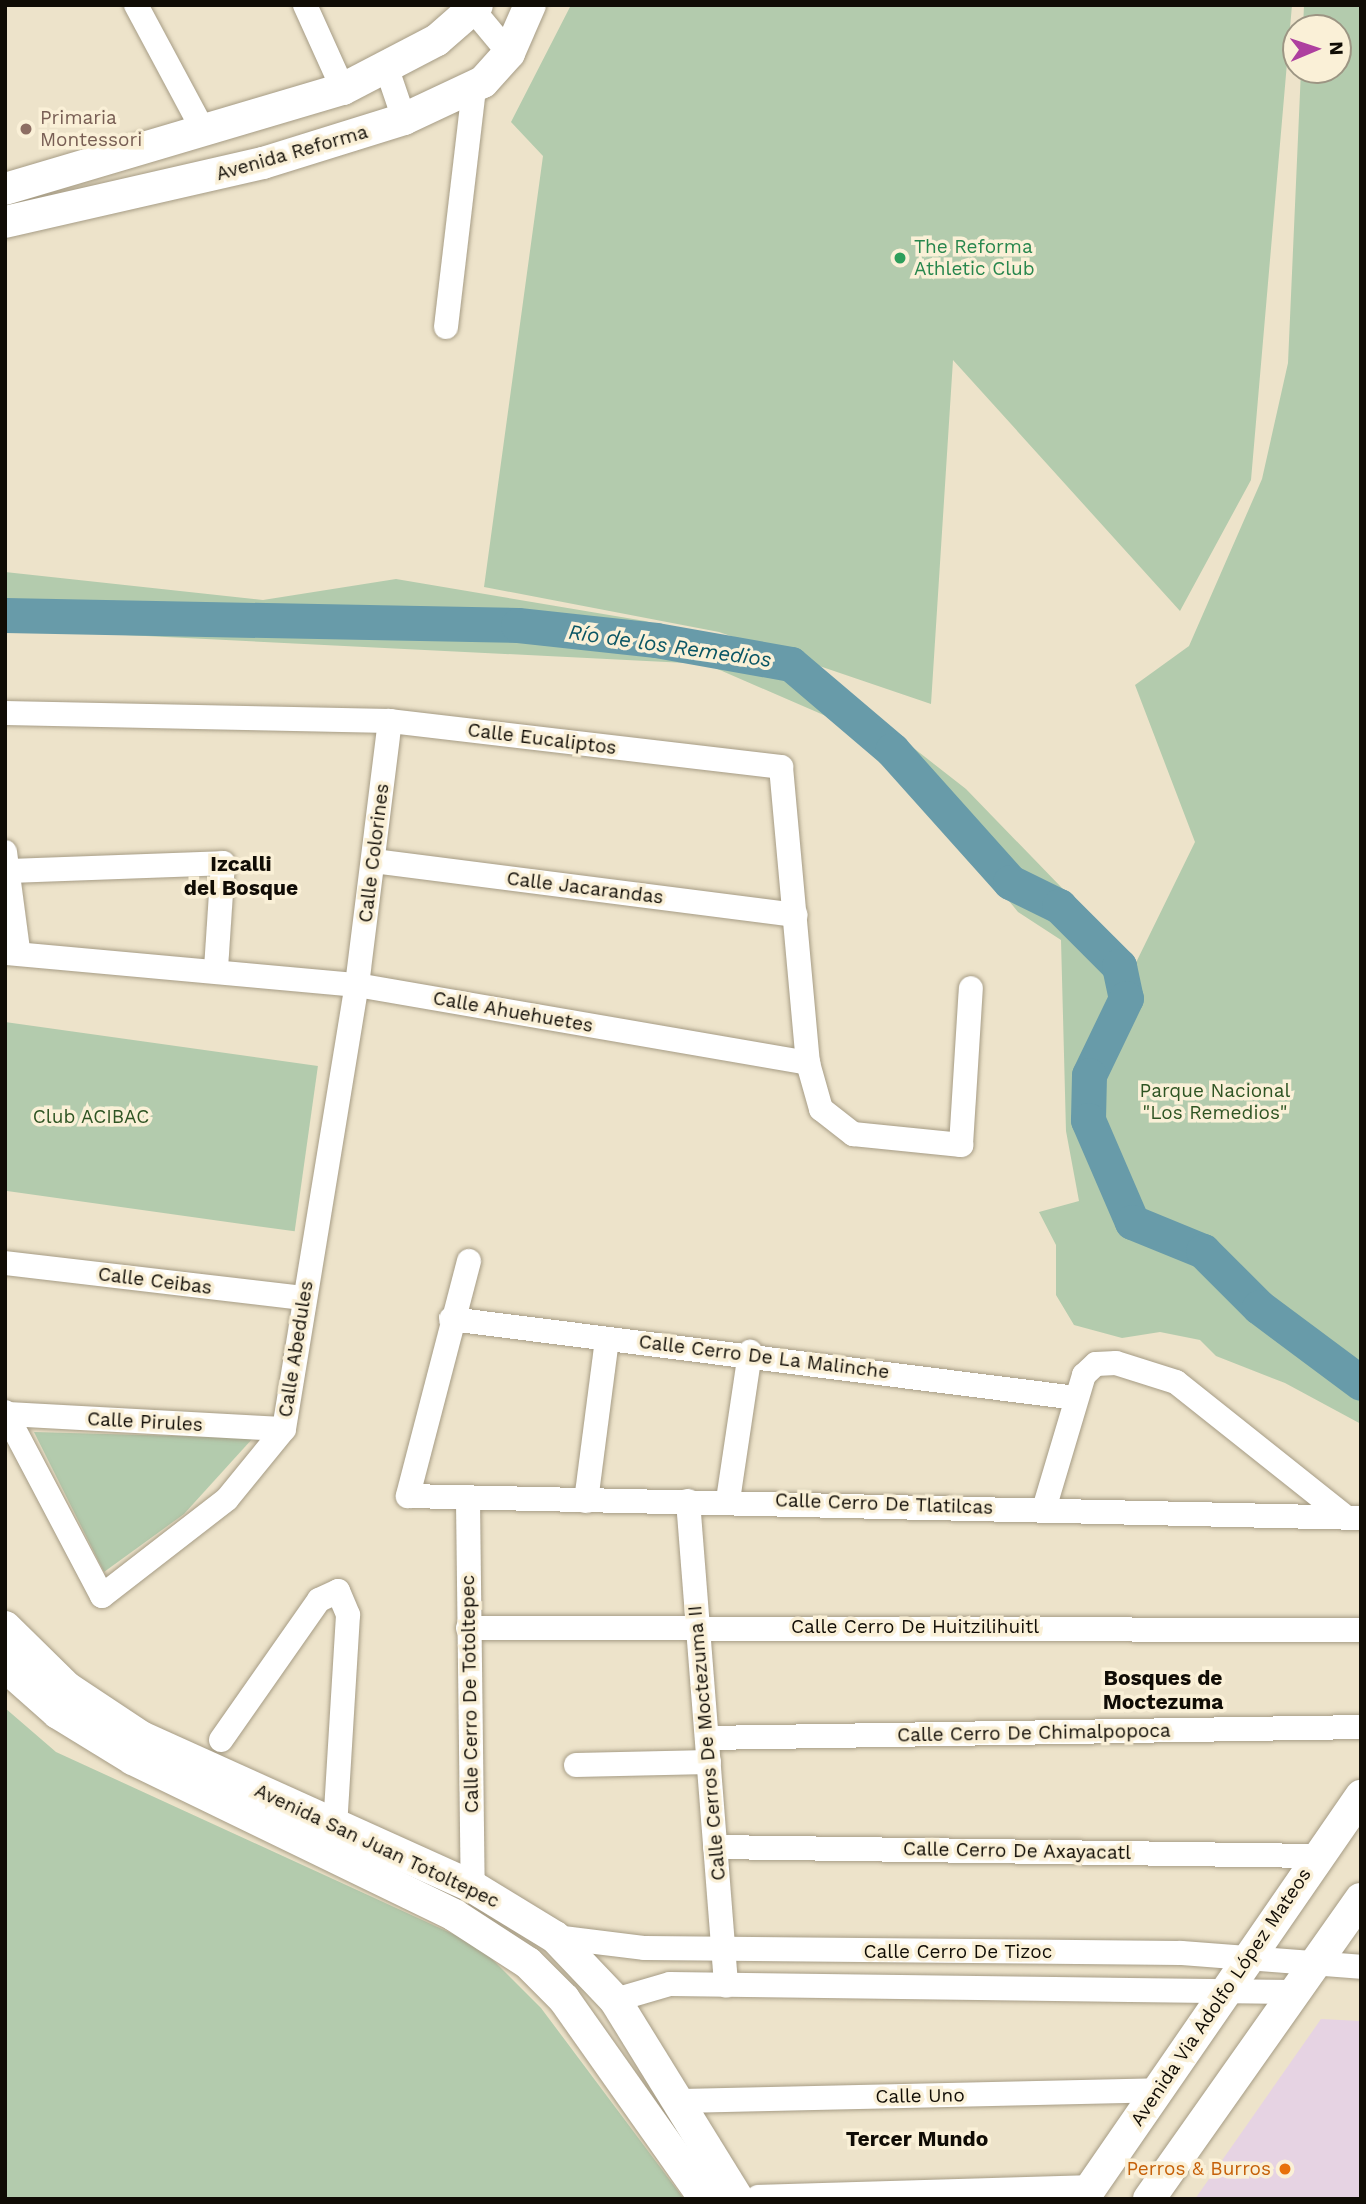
<!DOCTYPE html>
<html>
<head>
<meta charset="utf-8">
<style>
  body { margin:0 }
  #map { position:relative; width:1366px; height:2204px; overflow:hidden; background:#ede3ca; font-family:"Work Sans",sans-serif }
  div>[style] { position:absolute }
  [style*='--x'] { left:calc(var(--x)*1px); top:calc(var(--y)*1px); width:calc(var(--w)*1px); rotate:calc(var(--a)*1deg) }
  .commercial>* { inset:0; background:#e6d3e3 }
  .green>* { inset:0; background:#b3cbad; transform-origin:0 0 }
  .river>* { height:35px; margin:-17.5px; padding:0 17.5px; transform-origin:17.5px; border-radius:17.5px; background:#689ba9 }
  .roads { filter:drop-shadow(0 0 2px #a69c85) drop-shadow(0 0 2px #a69c85) }
  .minor>* { height:24px; margin:-12px; padding:0 12px; transform-origin:12px; border-radius:12px; background:#fff }
  .major>* { height:32px; margin:-16px; padding:0 16px; transform-origin:16px; border-radius:16px; background:#fff }
  .dots>* { width:19px; height:19px; translate:-50% -50%; box-sizing:border-box; border:4px solid #faf0d7; border-radius:50% }
  span { translate:-50% -50%; white-space:nowrap; text-align:center; line-height:1.15; -webkit-text-stroke:7px #faf0d7; paint-order:stroke }
  .education-label { font-size:19px; color:#785e54 }
  .left { translate:0 -50%; text-align:left }
  .street-label { font-size:19px; color:#100c05 }
  .leisure-label { font-size:19px; color:#27864d }
  .park-label { font-size:19px; color:#2e5423 }
  .food-label { font-size:19px; color:#c56008 }
  .right { translate:-100% -50%; text-align:right }
  .water-label { font-size:21px; color:#095564; font-style:italic }
  .neighbourhood-label { font-size:21px; color:#100c05; font-weight:700 }
  .frame { position:absolute; inset:0; border:7px solid #100c05; pointer-events:none }
  .north { position:absolute; left:1282px; top:14px; width:70px; height:70px; box-sizing:border-box; background:#faf0d7; border:2px solid #9c9583; border-radius:50%; rotate:88deg; font-size:19px; font-weight:700; line-height:28px; text-align:center; color:#100c05 }
  .north::after { content:''; display:block; margin:auto; width:24px; height:32px; background:#ae409f; clip-path:polygon(50% 0,100% 100%,50% 72%,0 100%) }
</style>
</head>
<body>
<div id="map">
  <div class="commercial">
    <i style="clip-path:polygon(1321px 2019px,1361px 2021px,1361px 2199px,1195px 2199px)"></i>
  </div>
  <div class="green">
    <i style="clip-path:polygon(571px 5px,1292px 5px,1251px 480px,1180px 611px,953px 360px,931px 704px,719px 632px,484px 587px,543px 156px,511px 122px)"></i>
    <i style="clip-path:polygon(1304px 5px,1361px 5px,1361px 1424px,1285px 1383px,1216px 1356px,1200px 1340px,1160px 1332px,1122px 1338px,1074px 1325px,1056px 1295px,1056px 1245px,1039px 1212px,1079px 1201px,1066px 1131px,1061px 940px,1018px 912px,969px 852px,842px 723px,706px 664px,5px 629px,5px 572px,263px 600px,396px 579px,645px 621px,806px 664px,966px 789px,1092px 919px,1125px 985px,1195px 842px,1135px 685px,1189px 646px,1262px 479px,1288px 363px,1301px 70px,1338px 70px,1338px 28px,1303px 28px)"></i>
    <i style="left:5px;top:1022px;width:316px;height:167px;rotate:8deg"></i>
    <i style="clip-path:polygon(34px 1432px,253px 1438px,184px 1514px,104px 1572px)"></i>
    <i style="clip-path:polygon(5px 1708px,56px 1752px,479px 1946px,541px 2008px,684px 2199px,5px 2199px)"></i>
  </div>
  <div class="river">
    <i style="--x:5;--y:615;--w:513;--a:1.12"></i>
    <i style="--x:518;--y:625;--w:139;--a:6.2"></i>
    <i style="--x:656;--y:640;--w:137;--a:10.1"></i>
    <i style="--x:791;--y:664;--w:133;--a:40.4"></i>
    <i style="--x:892;--y:750;--w:177;--a:48.2"></i>
    <i style="--x:1010;--y:882;--w:55;--a:26.1"></i>
    <i style="--x:1059;--y:906;--w:85;--a:45"></i>
    <i style="--x:1119;--y:966;--w:33;--a:78"></i>
    <i style="--x:1126;--y:998;--w:85;--a:115.7"></i>
    <i style="--x:1089;--y:1075;--w:45;--a:91.3"></i>
    <i style="--x:1088;--y:1120;--w:111;--a:66.7"></i>
    <i style="--x:1132;--y:1222;--w:77;--a:22.2"></i>
    <i style="--x:1203;--y:1251;--w:79;--a:45"></i>
    <i style="--x:1259;--y:1307;--w:127;--a:36.7"></i>
  </div>
  <div class="roads">
    <div class="minor">
      <i style="--x:136;--y:5;--w:142;--a:61.8"></i>
      <i style="--x:305;--y:5;--w:92;--a:65.7"></i>
      <i style="--x:469;--y:5;--w:62;--a:50.2"></i>
      <i style="--x:387;--y:69;--w:53;--a:71.2"></i>
      <i style="--x:446;--y:327;--w:242;--a:-83.3"></i>
      <i style="--x:5;--y:713;--w:385;--a:1.2"></i>
      <i style="--x:390;--y:721;--w:394;--a:6.7"></i>
      <i style="--x:781;--y:767;--w:297;--a:84.8"></i>
      <i style="--x:808;--y:1063;--w:48;--a:74.2"></i>
      <i style="--x:821;--y:1109;--w:41;--a:38"></i>
      <i style="--x:853;--y:1134;--w:109;--a:5.8"></i>
      <i style="--x:961;--y:1145;--w:157;--a:-86.4"></i>
      <i style="--x:5;--y:852;--w:99;--a:82.4"></i>
      <i style="--x:374;--y:861;--w:425;--a:7.3"></i>
      <i style="--x:8;--y:871;--w:215;--a:-2.1"></i>
      <i style="--x:223;--y:863;--w:105;--a:93.8"></i>
      <i style="--x:5;--y:953;--w:353;--a:5.2"></i>
      <i style="--x:357;--y:985;--w:458;--a:9.8"></i>
      <i style="--x:469;--y:1261;--w:243;--a:104.6"></i>
      <i style="--x:408;--y:1496;--w:953;--a:1.32"></i>
      <i style="--x:5;--y:1263;--w:301;--a:6.7"></i>
      <i style="--x:451;--y:1319;--w:630;--a:7.2"></i>
      <i style="--x:5;--y:1412;--w:208;--a:62.2"></i>
      <i style="--x:102;--y:1596;--w:158;--a:-37.8"></i>
      <i style="--x:227;--y:1499;--w:90;--a:-50.8"></i>
      <i style="--x:284;--y:1429;--w:450;--a:-80.7"></i>
      <i style="--x:357;--y:985;--w:266;--a:-82.9"></i>
      <i style="--x:6;--y:1414;--w:278;--a:3.1"></i>
      <i style="--x:728;--y:1500;--w:150;--a:-81.5"></i>
      <i style="--x:468;--y:1501;--w:386;--a:89.3"></i>
      <i style="--x:586;--y:1501;--w:163;--a:-82.6"></i>
      <i style="--x:688;--y:1501;--w:486;--a:85.5"></i>
      <i style="--x:1044;--y:1509;--w:140;--a:-73.4"></i>
      <i style="--x:1084;--y:1375;--w:16;--a:-43"></i>
      <i style="--x:1096;--y:1364;--w:20;--a:-3"></i>
      <i style="--x:1116;--y:1363;--w:63;--a:17.6"></i>
      <i style="--x:1176;--y:1382;--w:217;--a:38.5"></i>
      <i style="--x:468;--y:1628;--w:893;--a:0.13"></i>
      <i style="--x:707;--y:1738;--w:654;--a:-0.96"></i>
      <i style="--x:221;--y:1740;--w:171;--a:-55"></i>
      <i style="--x:319;--y:1600;--w:21;--a:-25"></i>
      <i style="--x:338;--y:1591;--w:26;--a:67"></i>
      <i style="--x:348;--y:1615;--w:211;--a:93.5"></i>
      <i style="--x:576;--y:1765;--w:133;--a:-1.3"></i>
      <i style="--x:715;--y:1847;--w:603;--a:0.86"></i>
      <i style="--x:555;--y:1937;--w:91;--a:7"></i>
      <i style="--x:645;--y:1948;--w:536;--a:0.53"></i>
      <i style="--x:1181;--y:1953;--w:181;--a:4.4"></i>
      <i style="--x:615;--y:2000;--w:57;--a:-16.2"></i>
      <i style="--x:670;--y:1984;--w:623;--a:0.74"></i>
      <i style="--x:682;--y:2101;--w:476;--a:-1.3"></i>
      <i style="--x:758;--y:2197;--w:333;--a:-1.7"></i>
    </div>
    <div class="major">
      <i style="--x:5;--y:189;--w:352;--a:-16.5"></i>
      <i style="--x:343;--y:89;--w:106;--a:-27.5"></i>
      <i style="--x:437;--y:40;--w:53;--a:-41.2"></i>
      <i style="--x:5;--y:222;--w:265;--a:-12.9"></i>
      <i style="--x:263;--y:163;--w:148;--a:-17.3"></i>
      <i style="--x:404;--y:119;--w:87;--a:-25.1"></i>
      <i style="--x:483;--y:82;--w:39;--a:-48"></i>
      <i style="--x:509;--y:53;--w:52;--a:-66.4"></i>
      <i style="--x:5;--y:1627;--w:86;--a:44.5"></i>
      <i style="--x:66;--y:1687;--w:90;--a:33.7"></i>
      <i style="--x:141;--y:1737;--w:364;--a:24.3"></i>
      <i style="--x:473;--y:1887;--w:96;--a:31.4"></i>
      <i style="--x:555;--y:1937;--w:87;--a:46.4"></i>
      <i style="--x:615;--y:2000;--w:234;--a:58.3"></i>
      <i style="--x:5;--y:1666;--w:71;--a:41.6"></i>
      <i style="--x:58;--y:1713;--w:88;--a:31.5"></i>
      <i style="--x:133;--y:1759;--w:357;--a:25.9"></i>
      <i style="--x:454;--y:1915;--w:88;--a:33"></i>
      <i style="--x:528;--y:1963;--w:51;--a:45"></i>
      <i style="--x:564;--y:1999;--w:245;--a:54.8"></i>
      <i style="--x:1083;--y:2199;--w:490;--a:-55.4"></i>
      <i style="--x:1149;--y:2199;--w:367;--a:-54.8"></i>
    </div>
  </div>
  <div class="dots">
    <i style="left:26px;top:129px;background:#8d6e63"></i>
    <i style="left:900px;top:258px;background:#2e9e5b"></i>
    <i style="left:1285px;top:2169px;background:#e8710a"></i>
  </div>
  <div class="education-label">
    <span class="left" style="left:40px;top:129px">Primaria<br>Montessori</span>
  </div>
  <div class="street-label">
    <span style="left:292px;top:153px;rotate:-16deg">Avenida Reforma</span>
    <span style="left:542px;top:739px;rotate:7deg">Calle Eucaliptos</span>
    <span style="left:374px;top:853px;rotate:-83deg">Calle Colorines</span>
    <span style="left:585px;top:888px;rotate:7deg">Calle Jacarandas</span>
    <span style="left:513px;top:1012px;rotate:10deg">Calle Ahuehuetes</span>
    <span style="left:155px;top:1281px;rotate:7deg">Calle Ceibas</span>
    <span style="left:296px;top:1349px;rotate:-81deg">Calle Abedules</span>
    <span style="left:764px;top:1357px;rotate:7deg">Calle Cerro De La Malinche</span>
    <span style="left:145px;top:1422px;rotate:3deg">Calle Pirules</span>
    <span style="left:884px;top:1504px;rotate:2deg">Calle Cerro De Tlatilcas</span>
    <span style="left:915px;top:1627px">Calle Cerro De Huitzilihuitl</span>
    <span style="left:470px;top:1694px;rotate:-91deg">Calle Cerro De Totoltepec</span>
    <span style="left:1034px;top:1733px;rotate:-1deg">Calle Cerro De Chimalpopoca</span>
    <span style="left:707px;top:1743px;rotate:-95deg">Calle Cerros De Moctezuma II</span>
    <span style="left:377px;top:1846px;rotate:25deg">Avenida San Juan Totoltepec</span>
    <span style="left:1017px;top:1851px;rotate:1deg">Calle Cerro De Axayacatl</span>
    <span style="left:958px;top:1952px">Calle Cerro De Tizoc</span>
    <span style="left:1221px;top:1997px;rotate:-56deg">Avenida Via Adolfo López Mateos</span>
    <span style="left:920px;top:2096px;rotate:-1deg">Calle Uno</span>
  </div>
  <div class="leisure-label">
    <span class="left" style="left:914px;top:258px">The Reforma<br>Athletic Club</span>
  </div>
  <div class="park-label">
    <span style="left:1215px;top:1102px">Parque Nacional<br>"Los Remedios"</span>
    <span style="left:91px;top:1117px">Club ACIBAC</span>
  </div>
  <div class="food-label">
    <span class="right" style="left:1271px;top:2169px">Perros &amp; Burros</span>
  </div>
  <div class="water-label">
    <span style="left:670px;top:646px;rotate:8deg">Río de los Remedios</span>
  </div>
  <div class="neighbourhood-label">
    <span style="left:241px;top:876px">Izcalli<br>del Bosque</span>
    <span style="left:1163px;top:1690px">Bosques de<br>Moctezuma</span>
    <span style="left:917px;top:2139px">Tercer Mundo</span>
  </div>
  <div class="frame"></div>
  <div class="north">N</div>
</div>
</body>
</html>
